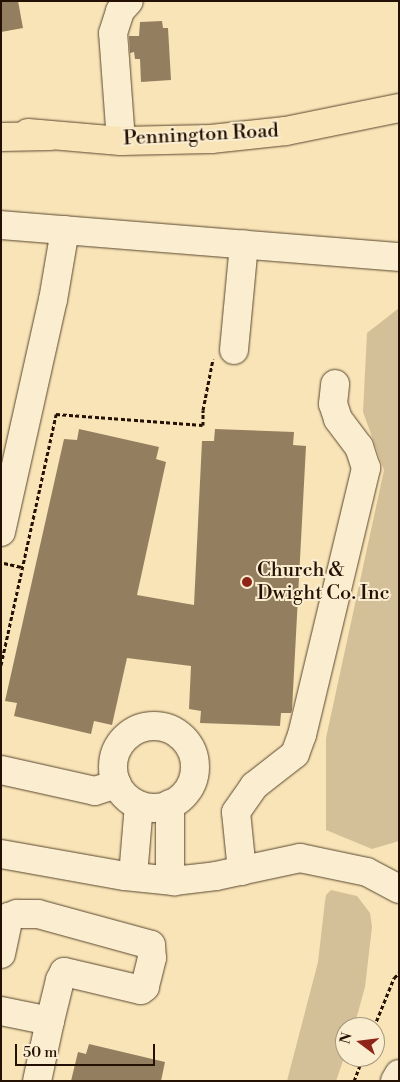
<!DOCTYPE html>
<html>
<head>
<meta charset="utf-8">
<style>
  body { margin:0 }
  #map { position:relative; width:400px; height:1082px; overflow:hidden; background:#f8e4b6; font-family:"Libre Bodoni",serif }
  div>[style] { position:absolute }
  [style*='--x'] { left:calc(var(--x)*1px); top:calc(var(--y)*1px); width:calc(var(--w)*1px); rotate:calc(var(--a)*1deg) }
  .green>* { inset:0; background:#d4c098 }
  .building>* { inset:0; background:#937f60 }
  .path>* { height:3px; margin-top:-1.5px; transform-origin:0; background:repeating-linear-gradient(90deg,#251103 0 4px,transparent 0 6.5px) }
  .roads { filter:drop-shadow(0 0 1px #5a4630) drop-shadow(0 0 1px #5a4630) }
  .minor>* { height:28px; margin:-14px; padding:0 14px; transform-origin:14px; border-radius:14px; background:#faedd0 }
  .minor>.ring { margin:-14px; padding:0; box-sizing:content-box; background:none; border:28px solid #faedd0; border-radius:50% }
  .major>* { height:28px; margin:-14px; padding:0 14px; transform-origin:14px; border-radius:14px; background:#f8e4b6 }
  .highway>* { height:28px; margin:-14px; padding:0 14px; transform-origin:14px; border-radius:14px; background:#f8e4b6 }
  .dots>* { width:14px; height:14px; translate:-50% -50%; box-sizing:border-box; border:2px solid #faedd0; border-radius:50% }
  span { translate:-50% -50%; white-space:nowrap; text-align:center; line-height:1.15; -webkit-text-stroke:4px #faedd0; paint-order:stroke }
  .street-label { font-size:20px; color:#251103 }
  .poi-label { font-size:20px; color:#251103 }
  .left { translate:0 -50%; text-align:left }
  .frame { position:absolute; inset:0; border:2px solid #251103; pointer-events:none }
  .north { position:absolute; left:335px; top:1017px; width:50px; height:50px; box-sizing:border-box; background:#faedd0; border:1px solid #a5957e; border-radius:50%; rotate:285deg; font-size:14px; font-weight:700; line-height:20px; text-align:center; color:#251103 }
  .north::after { content:''; display:block; margin:auto; width:18px; height:22px; background:#8f2418; clip-path:polygon(50% 0,100% 100%,50% 72%,0 100%) }
  .scale { position:absolute; left:15px; top:1044px; width:140px; height:22px; box-sizing:border-box; border:2px solid #251103; border-top:0; padding-left:6px; font-size:15px; line-height:18px; white-space:nowrap; color:#251103; -webkit-text-stroke:4px #faedd0; paint-order:stroke }
</style>
</head>
<body>
<div id="map">
  <div class="green">
    <i style="clip-path:polygon(399px 308px,399px 841px,372px 849px,326px 830px,326px 738px,384px 470px,363px 412px,367px 333px)"></i>
    <i style="clip-path:polygon(331px 890px,357px 896px,370px 913px,372px 927px,365px 987px,354px 1027px,345px 1027px,345px 1055px,336px 1081px,287px 1081px,318px 962px,325px 901px,326px 895px)"></i>
  </div>
  <div class="building">
    <i style="clip-path:polygon(1px 1px,18px 1px,23px 28px,1px 32px)"></i>
    <i style="clip-path:polygon(162px 21px,163px 28px,168px 28px,171px 80px,141px 82px,140px 59px,135px 59px,134px 52px,130px 53px,129px 36px,139px 36px,140px 22px)"></i>
    <i style="clip-path:polygon(79px 429px,159px 447px,156px 459px,166px 462px,137px 595px,194px 605px,202px 441px,214px 441px,215px 429px,294px 432px,293px 445px,306px 446px,292px 710px,291px 713px,281px 713px,280px 726px,200px 723px,201px 711px,189px 709px,191px 666px,127px 658px,112px 725px,94px 721px,91px 734px,14px 716px,17px 703px,5px 701px,64px 439px,77px 440px)"></i>
    <i style="clip-path:polygon(89px 1044px,165px 1062px,161px 1081px,71px 1081px,78px 1052px,86px 1054px)"></i>
  </div>
  <div class="path">
    <i style="--x:4;--y:563;--w:18;--a:13"></i>
    <i style="--x:1;--y:665;--w:257;--a:-77.6"></i>
    <i style="--x:56;--y:414;--w:147;--a:4.3"></i>
    <i style="--x:203;--y:425;--w:15;--a:-90"></i>
    <i style="--x:203;--y:410;--w:52;--a:-78.9"></i>
    <i style="--x:374;--y:1027;--w:53;--a:-67.8"></i>
    <i style="--x:394;--y:978;--w:7;--a:-45"></i>
    <i style="--x:354;--y:1081;--w:26;--a:-69"></i>
  </div>
  <div class="roads">
    <div class="minor">
      <i style="--x:121;--y:141;--w:108;--a:-94.2"></i>
      <i style="--x:113;--y:33;--w:23;--a:-72"></i>
      <i style="--x:120;--y:11;--w:13;--a:-48"></i>
      <i style="--x:1;--y:225;--w:399;--a:4.6"></i>
      <i style="--x:234;--y:350;--w:106;--a:-84.6"></i>
      <i style="--x:1;--y:532;--w:238;--a:-77.4"></i>
      <i style="--x:53;--y:300;--w:71;--a:-80.3"></i>
      <i class="ring" style="left:113px;top:726px;width:54px;height:54px"></i>
      <i style="--x:1;--y:770;--w:96;--a:12.6"></i>
      <i style="--x:95;--y:791;--w:23;--a:-18"></i>
      <i style="--x:170;--y:804;--w:62;--a:90"></i>
      <i style="--x:170;--y:866;--w:16;--a:75"></i>
      <i style="--x:1;--y:854;--w:126;--a:10.1"></i>
      <i style="--x:125;--y:876;--w:49;--a:5.8"></i>
      <i style="--x:174;--y:881;--w:42;--a:-6.8"></i>
      <i style="--x:216;--y:876;--w:86;--a:-12.1"></i>
      <i style="--x:300;--y:858;--w:68;--a:11.8"></i>
      <i style="--x:367;--y:872;--w:36;--a:28"></i>
      <i style="--x:242;--y:871;--w:59;--a:-95.8"></i>
      <i style="--x:236;--y:812;--w:32;--a:-55"></i>
      <i style="--x:254;--y:786;--w:52;--a:-38"></i>
      <i style="--x:295;--y:754;--w:20;--a:-70"></i>
      <i style="--x:302;--y:735;--w:275;--a:-76.5"></i>
      <i style="--x:366;--y:468;--w:22;--a:-108"></i>
      <i style="--x:359;--y:447;--w:35;--a:-127"></i>
      <i style="--x:338;--y:419;--w:16;--a:-108"></i>
      <i style="--x:333;--y:404;--w:20;--a:-84"></i>
      <i style="--x:133;--y:876;--w:71;--a:-85.2"></i>
      <i style="--x:1;--y:954;--w:38;--a:-78"></i>
      <i style="--x:9;--y:917;--w:9;--a:-21"></i>
      <i style="--x:17;--y:914;--w:21;--a:0"></i>
      <i style="--x:38;--y:914;--w:117;--a:15.3"></i>
      <i style="--x:151;--y:945;--w:13;--a:86"></i>
      <i style="--x:152;--y:958;--w:30;--a:104"></i>
      <i style="--x:145;--y:987;--w:5;--a:143"></i>
      <i style="--x:141;--y:990;--w:79;--a:-166.8"></i>
      <i style="--x:64;--y:972;--w:9;--a:117"></i>
      <i style="--x:60;--y:980;--w:42;--a:103.7"></i>
      <i style="--x:1;--y:1011;--w:50;--a:11.5"></i>
      <i style="--x:50;--y:1021;--w:61;--a:102.2"></i>
      <i style="--x:395;--y:1081;--w:8;--a:-60"></i>
    </div>
    <div class="major">
      <i style="--x:28;--y:133;--w:93;--a:4.9"></i>
      <i style="--x:121;--y:141;--w:90;--a:-1.3"></i>
      <i style="--x:211;--y:139;--w:75;--a:-6.1"></i>
      <i style="--x:286;--y:131;--w:115;--a:-11.5"></i>
    </div>
    <div class="highway">
      <i style="--x:1;--y:137;--w:49;--a:-1.2"></i>
    </div>
  </div>
  <div class="dots">
    <i style="left:247px;top:582px;background:#8f2418"></i>
  </div>
  <div class="street-label">
    <span style="left:201px;top:135px;rotate:-3deg">Pennington Road</span>
  </div>
  <div class="poi-label">
    <span class="left" style="left:257px;top:582px">Church &amp;<br>Dwight Co. Inc</span>
  </div>
  <div class="frame"></div>
  <div class="north">N</div>
  <div class="scale">50 m</div>
</div>
</body>
</html>
